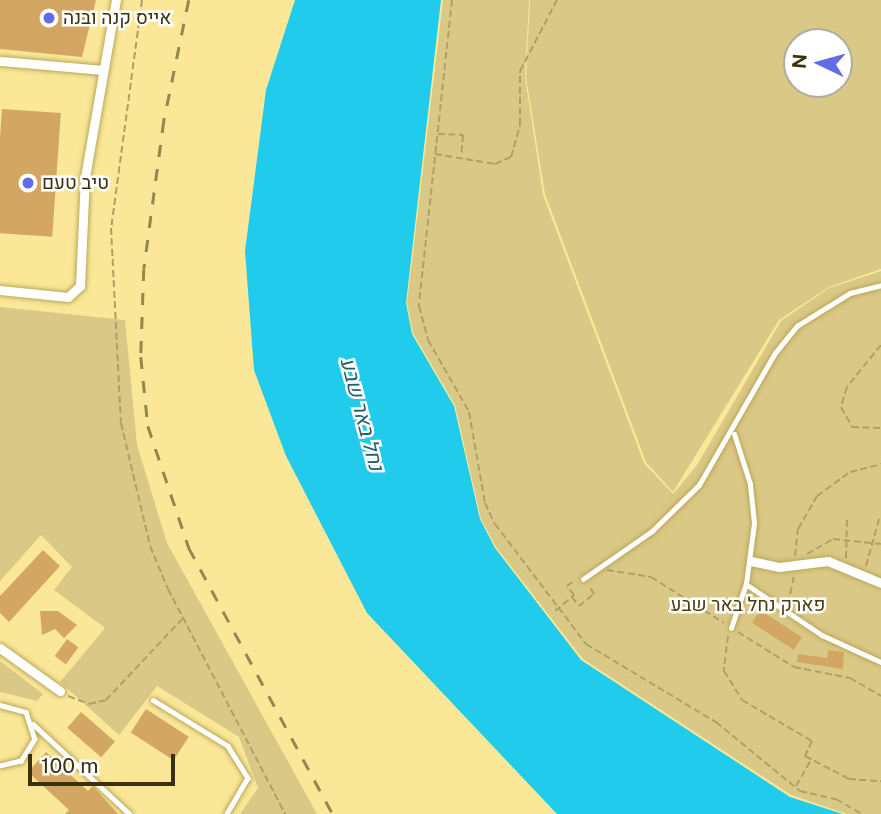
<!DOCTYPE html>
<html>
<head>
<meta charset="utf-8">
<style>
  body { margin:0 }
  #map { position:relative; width:881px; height:814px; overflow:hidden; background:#fae797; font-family:"Public Sans",Heebo,sans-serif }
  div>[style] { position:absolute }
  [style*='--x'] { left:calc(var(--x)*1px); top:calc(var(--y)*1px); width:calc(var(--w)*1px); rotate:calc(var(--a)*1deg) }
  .green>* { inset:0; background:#dac986 }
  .water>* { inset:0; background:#21cbec }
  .building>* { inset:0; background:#d4a663; transform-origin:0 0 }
  .path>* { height:2px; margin-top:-1px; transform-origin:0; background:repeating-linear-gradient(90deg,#afa063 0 7px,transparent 0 10.5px) }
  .roads { filter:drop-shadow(0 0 2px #bba759) drop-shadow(0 0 2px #bba759) }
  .lane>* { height:4.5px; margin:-2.25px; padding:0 2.25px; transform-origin:2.25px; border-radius:2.25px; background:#fff }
  .street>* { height:9px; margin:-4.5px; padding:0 4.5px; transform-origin:4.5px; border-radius:4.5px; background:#fff }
  .rail>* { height:2.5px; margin-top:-1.25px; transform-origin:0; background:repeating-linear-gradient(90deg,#948750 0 12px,transparent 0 24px) }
  .dots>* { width:19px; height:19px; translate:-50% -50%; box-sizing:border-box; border:4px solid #fff; border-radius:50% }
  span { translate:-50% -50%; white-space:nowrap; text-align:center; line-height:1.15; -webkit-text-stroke:5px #fff; paint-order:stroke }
  .poi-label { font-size:19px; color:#393110 }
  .left { translate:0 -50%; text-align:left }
  .park-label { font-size:19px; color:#493e0f }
  .water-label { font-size:21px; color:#235f6d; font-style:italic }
  .north { position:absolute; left:783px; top:28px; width:70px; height:70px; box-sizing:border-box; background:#fff; border:2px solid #b0ad9f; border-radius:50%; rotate:275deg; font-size:19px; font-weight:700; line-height:28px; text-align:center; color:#393110 }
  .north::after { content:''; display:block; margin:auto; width:24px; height:32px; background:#626de5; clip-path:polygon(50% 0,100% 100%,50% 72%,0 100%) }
  .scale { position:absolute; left:28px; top:754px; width:147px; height:32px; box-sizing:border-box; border:4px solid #393110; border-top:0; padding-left:9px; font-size:21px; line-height:24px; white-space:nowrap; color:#393110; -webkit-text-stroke:5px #fff; paint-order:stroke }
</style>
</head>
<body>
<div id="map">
  <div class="green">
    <i style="clip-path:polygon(443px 0,529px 0,525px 77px,543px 195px,644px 463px,673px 494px,697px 465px,781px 321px,829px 288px,881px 271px,881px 814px,847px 814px,791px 795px,583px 659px,496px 547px,481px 519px,455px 405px,413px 333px,407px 303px)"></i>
    <i style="clip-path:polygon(evenodd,530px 0,881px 0,881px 269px,829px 287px,779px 320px,673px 492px,646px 462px,545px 194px,526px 77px,530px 0,797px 42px,839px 42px,839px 84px,797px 84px,797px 42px)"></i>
    <i style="clip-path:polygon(0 307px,125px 320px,137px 445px,167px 543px,317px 814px,240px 814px,258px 788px,239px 737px,157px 686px,119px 735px,60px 682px,105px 628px,54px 590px,72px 567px,41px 535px,0 581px)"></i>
    <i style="clip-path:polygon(0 661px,43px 694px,37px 701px,0 692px)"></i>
  </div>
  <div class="water">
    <i style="clip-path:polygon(295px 0,441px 0,406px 303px,412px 334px,454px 406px,480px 519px,495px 548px,581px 660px,790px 797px,843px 814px,557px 814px,367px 613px,286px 456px,254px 370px,245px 251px,266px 90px)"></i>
  </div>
  <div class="building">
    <i style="clip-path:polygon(0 0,96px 0,82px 57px,0 49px)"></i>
    <i style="left:2px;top:109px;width:59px;height:124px;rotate:4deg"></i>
    <i style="clip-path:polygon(43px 550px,60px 566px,9px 622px,0 613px,0 596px)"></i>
    <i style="left:760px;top:610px;width:50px;height:15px;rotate:33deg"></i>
    <i style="clip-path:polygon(40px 611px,58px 611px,77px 625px,64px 638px,55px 629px,42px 635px)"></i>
    <i style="left:67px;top:639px;width:14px;height:21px;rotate:36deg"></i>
    <i style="clip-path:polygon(828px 650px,844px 652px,843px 669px,797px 662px,798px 654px,827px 658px)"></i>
    <i style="left:146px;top:709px;width:51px;height:28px;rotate:33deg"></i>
    <i style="left:81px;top:712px;width:45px;height:21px;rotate:41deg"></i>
    <i style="clip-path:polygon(46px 752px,88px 791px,93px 786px,118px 814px,65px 814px,69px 810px,28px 772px)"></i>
  </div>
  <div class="path">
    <i style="--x:142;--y:0;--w:230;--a:97.7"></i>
    <i style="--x:111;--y:228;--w:195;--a:87.1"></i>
    <i style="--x:121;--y:423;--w:126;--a:76.7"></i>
    <i style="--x:150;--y:546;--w:47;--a:67.3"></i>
    <i style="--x:168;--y:589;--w:254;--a:62.5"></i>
    <i style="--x:452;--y:0;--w:308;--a:96.2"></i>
    <i style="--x:419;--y:306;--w:35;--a:75"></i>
    <i style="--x:428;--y:340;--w:83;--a:60.3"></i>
    <i style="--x:469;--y:412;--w:92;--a:80"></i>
    <i style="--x:485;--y:503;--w:23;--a:65"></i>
    <i style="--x:495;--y:524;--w:151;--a:52.8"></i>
    <i style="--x:586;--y:644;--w:152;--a:31"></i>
    <i style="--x:716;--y:722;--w:109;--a:39.4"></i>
    <i style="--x:800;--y:791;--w:37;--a:13"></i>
    <i style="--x:836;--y:799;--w:30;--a:30"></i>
    <i style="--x:438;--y:134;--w:25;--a:2"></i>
    <i style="--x:463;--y:135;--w:21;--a:95"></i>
    <i style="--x:435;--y:154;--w:61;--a:9.5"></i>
    <i style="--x:495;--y:164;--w:17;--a:-24"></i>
    <i style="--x:511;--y:157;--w:33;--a:-74"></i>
    <i style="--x:520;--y:125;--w:54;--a:-90"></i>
    <i style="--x:520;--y:71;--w:80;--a:-62.5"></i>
    <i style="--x:881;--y:345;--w:54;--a:129"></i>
    <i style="--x:847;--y:387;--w:21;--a:107"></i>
    <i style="--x:841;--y:407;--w:23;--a:61"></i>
    <i style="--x:852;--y:427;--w:29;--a:2"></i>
    <i style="--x:807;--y:554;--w:30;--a:-30"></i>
    <i style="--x:833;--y:539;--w:48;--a:5.9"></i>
    <i style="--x:795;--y:556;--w:27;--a:-84"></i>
    <i style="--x:798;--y:529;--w:38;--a:-60"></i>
    <i style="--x:817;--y:496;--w:41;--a:-36"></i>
    <i style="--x:850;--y:472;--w:32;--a:-14"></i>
    <i style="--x:846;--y:558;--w:41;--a:-88.6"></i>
    <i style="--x:866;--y:566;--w:49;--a:-74.5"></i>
    <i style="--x:607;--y:570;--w:45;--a:9"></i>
    <i style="--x:651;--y:577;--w:86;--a:32.2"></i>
    <i style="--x:572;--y:597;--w:11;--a:52"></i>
    <i style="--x:579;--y:606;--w:19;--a:-39"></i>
    <i style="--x:594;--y:594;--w:9;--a:-122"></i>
    <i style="--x:788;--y:604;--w:30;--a:-78"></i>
    <i style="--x:555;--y:611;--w:25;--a:-40"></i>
    <i style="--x:574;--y:595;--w:11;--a:-128"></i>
    <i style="--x:567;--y:586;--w:10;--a:-37"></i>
    <i style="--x:738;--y:632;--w:66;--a:32"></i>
    <i style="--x:794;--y:667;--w:57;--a:11.1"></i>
    <i style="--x:850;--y:678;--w:36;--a:30"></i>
    <i style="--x:728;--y:636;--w:35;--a:97"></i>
    <i style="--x:724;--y:671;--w:34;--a:58"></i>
    <i style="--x:742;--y:700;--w:81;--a:30.4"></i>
    <i style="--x:812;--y:741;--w:17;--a:115"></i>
    <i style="--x:805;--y:756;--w:50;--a:27.6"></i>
    <i style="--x:849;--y:779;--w:32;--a:4"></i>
    <i style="--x:68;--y:696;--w:22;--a:21"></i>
    <i style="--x:89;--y:704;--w:17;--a:-13"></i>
    <i style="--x:106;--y:700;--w:111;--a:-46.8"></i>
    <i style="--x:796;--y:786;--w:30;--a:-60"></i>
  </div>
  <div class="roads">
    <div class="lane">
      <i style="--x:583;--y:579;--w:84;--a:-34.8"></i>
      <i style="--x:652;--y:531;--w:66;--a:-44.4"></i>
      <i style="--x:699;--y:485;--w:152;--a:-60.1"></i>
      <i style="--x:775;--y:353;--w:35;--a:-51"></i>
      <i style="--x:797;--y:326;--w:62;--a:-31.9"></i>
      <i style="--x:850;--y:293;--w:32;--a:-14"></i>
      <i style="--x:746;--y:584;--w:92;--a:33.9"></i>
      <i style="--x:822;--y:635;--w:65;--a:24.6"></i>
      <i style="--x:731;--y:628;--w:46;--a:-71.2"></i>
      <i style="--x:746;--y:584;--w:62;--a:-82.5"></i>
      <i style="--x:754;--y:523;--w:39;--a:-96"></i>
      <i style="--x:750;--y:484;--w:52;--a:-107.7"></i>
      <i style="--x:153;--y:700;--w:88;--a:31.5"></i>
      <i style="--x:228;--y:746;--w:38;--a:58"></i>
      <i style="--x:248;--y:778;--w:42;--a:120.3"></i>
      <i style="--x:0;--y:705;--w:27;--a:15"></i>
      <i style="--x:26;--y:712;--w:28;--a:72"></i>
      <i style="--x:35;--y:739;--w:26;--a:122"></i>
      <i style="--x:21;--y:761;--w:22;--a:167"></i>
      <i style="--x:33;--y:724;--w:132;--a:42.9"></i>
    </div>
    <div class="street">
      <i style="--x:0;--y:61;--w:102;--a:5"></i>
      <i style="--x:0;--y:290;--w:68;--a:5.9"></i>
      <i style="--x:68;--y:297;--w:16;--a:-43"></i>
      <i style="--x:80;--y:286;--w:109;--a:-87.4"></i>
      <i style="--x:85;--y:177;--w:180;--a:-80.1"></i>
      <i style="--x:751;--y:561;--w:29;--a:12"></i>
      <i style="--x:779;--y:567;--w:49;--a:-7"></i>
      <i style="--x:828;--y:561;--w:57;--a:22.5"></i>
      <i style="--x:0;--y:648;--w:74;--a:35.6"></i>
    </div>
  </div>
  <div class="rail">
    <i style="--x:189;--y:0;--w:124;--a:101.7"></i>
    <i style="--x:164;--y:121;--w:149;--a:97.7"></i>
    <i style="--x:144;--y:269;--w:88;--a:92"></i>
    <i style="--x:141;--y:357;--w:69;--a:84.2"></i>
    <i style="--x:148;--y:426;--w:129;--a:71.4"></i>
    <i style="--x:189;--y:548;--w:302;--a:61.6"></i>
  </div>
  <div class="dots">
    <i style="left:49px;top:18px;background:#626de5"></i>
    <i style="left:28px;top:183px;background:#626de5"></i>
  </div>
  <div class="poi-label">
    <span class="left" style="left:63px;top:18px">אייס קנה ובנה</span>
    <span class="left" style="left:42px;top:183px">טיב טעם</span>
  </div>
  <div class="park-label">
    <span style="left:748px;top:605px">פארק נחל באר שבע</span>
  </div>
  <div class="water-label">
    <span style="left:362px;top:414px;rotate:75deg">נחל באר שבע</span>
  </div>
  <div class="north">N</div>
  <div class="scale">100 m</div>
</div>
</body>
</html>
